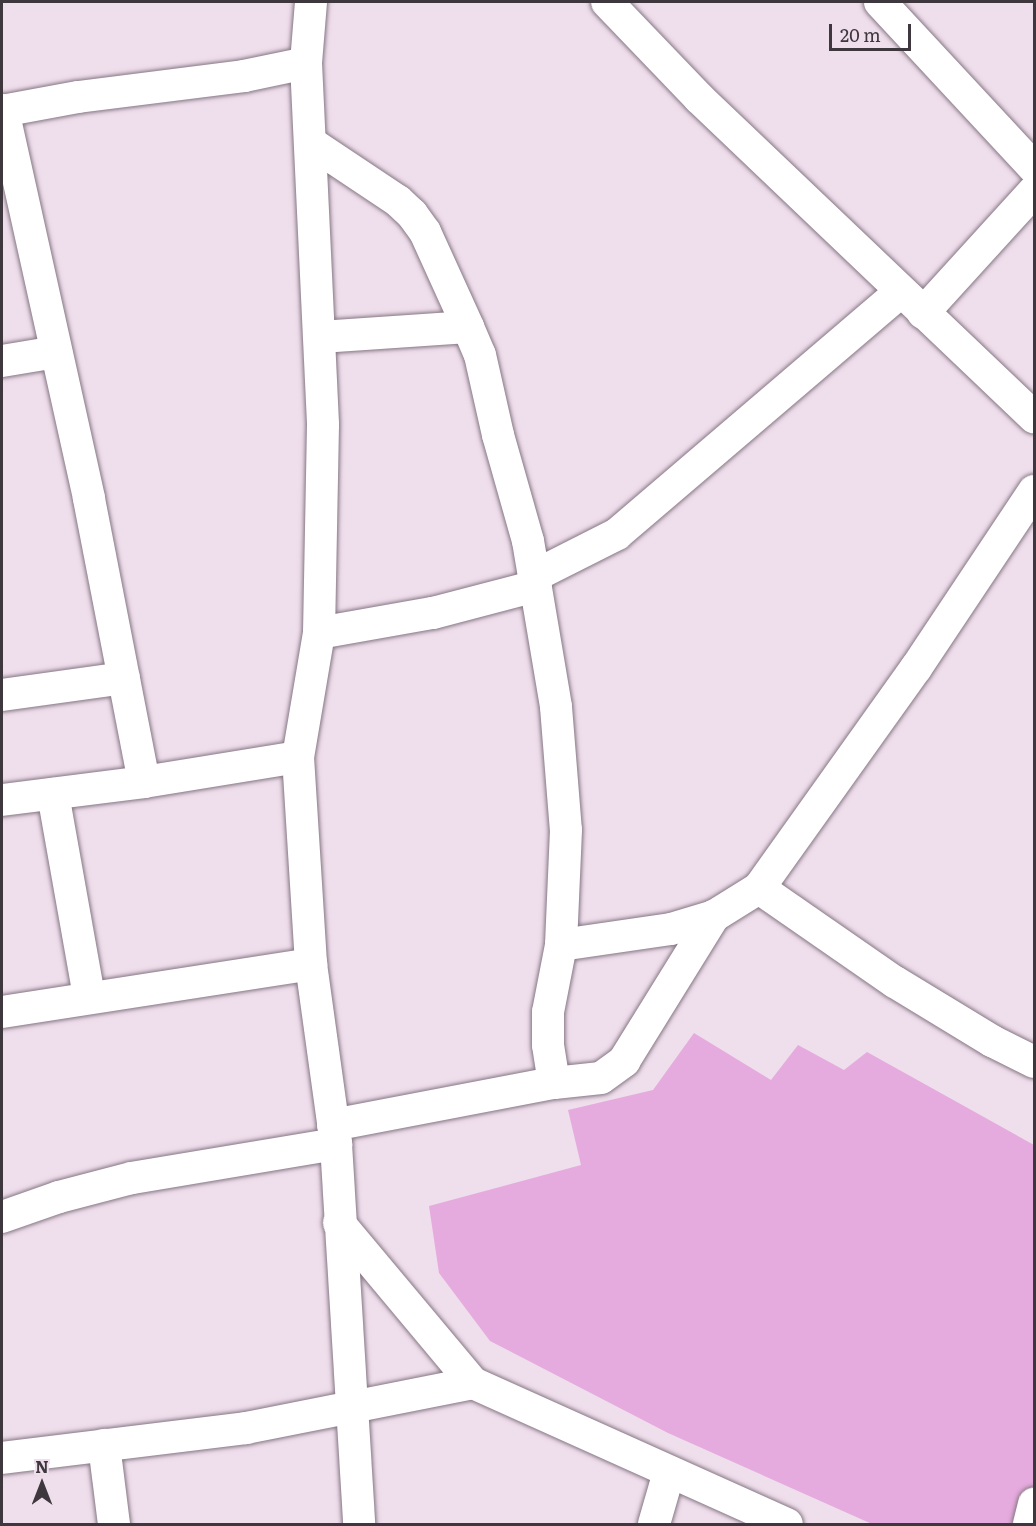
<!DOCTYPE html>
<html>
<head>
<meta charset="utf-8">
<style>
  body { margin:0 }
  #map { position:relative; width:1036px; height:1526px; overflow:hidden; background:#efdeec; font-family:Literata,serif }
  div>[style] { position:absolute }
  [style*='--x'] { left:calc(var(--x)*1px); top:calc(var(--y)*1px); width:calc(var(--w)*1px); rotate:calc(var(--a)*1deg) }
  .green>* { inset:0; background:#e6abde }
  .roads { filter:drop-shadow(0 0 2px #867784) drop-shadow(0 0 2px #867784) }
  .minor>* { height:32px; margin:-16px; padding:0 16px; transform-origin:16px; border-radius:16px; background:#fff }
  span { translate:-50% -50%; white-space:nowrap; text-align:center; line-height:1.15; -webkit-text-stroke:6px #efdeec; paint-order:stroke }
  .frame { position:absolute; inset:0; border:3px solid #3e373d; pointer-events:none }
  .north { position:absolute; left:12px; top:1454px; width:60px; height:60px; -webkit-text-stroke:4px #efdeec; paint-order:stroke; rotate:0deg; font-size:16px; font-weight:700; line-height:24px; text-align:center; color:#3e373d }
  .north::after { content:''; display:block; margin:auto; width:21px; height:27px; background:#3e373d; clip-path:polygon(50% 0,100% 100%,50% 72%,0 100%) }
  .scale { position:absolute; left:829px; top:24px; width:82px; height:27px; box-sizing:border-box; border:3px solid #3e373d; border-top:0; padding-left:8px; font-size:18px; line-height:21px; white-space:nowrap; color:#3e373d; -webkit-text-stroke:4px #efdeec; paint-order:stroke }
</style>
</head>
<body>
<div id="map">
  <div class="green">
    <i style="clip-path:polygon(694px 1033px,771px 1080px,798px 1045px,844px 1070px,867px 1052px,1034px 1145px,1034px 1524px,872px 1524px,668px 1433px,490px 1341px,439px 1273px,429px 1206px,581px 1165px,568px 1110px,653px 1090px)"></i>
  </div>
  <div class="roads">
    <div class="minor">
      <i style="--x:311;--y:2;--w:61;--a:94.7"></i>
      <i style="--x:306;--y:63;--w:362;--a:87.3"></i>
      <i style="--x:323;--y:425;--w:208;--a:91.1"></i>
      <i style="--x:319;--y:633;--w:126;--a:99.6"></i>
      <i style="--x:298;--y:757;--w:207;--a:86.4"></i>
      <i style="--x:311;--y:964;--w:182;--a:82.1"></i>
      <i style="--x:336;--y:1144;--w:381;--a:86.5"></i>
      <i style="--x:607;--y:2;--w:133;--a:46.2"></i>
      <i style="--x:699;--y:98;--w:463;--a:43.6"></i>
      <i style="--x:880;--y:2;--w:226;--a:47.1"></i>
      <i style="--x:3;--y:110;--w:398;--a:77.5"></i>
      <i style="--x:89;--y:499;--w:288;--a:79"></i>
      <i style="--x:2;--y:111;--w:77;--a:-10.4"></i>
      <i style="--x:78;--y:97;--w:167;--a:-7.2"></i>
      <i style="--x:244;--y:76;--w:63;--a:-11.8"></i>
      <i style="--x:311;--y:143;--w:105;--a:33.7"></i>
      <i style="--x:398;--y:201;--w:19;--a:43"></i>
      <i style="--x:412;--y:214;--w:22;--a:54"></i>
      <i style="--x:425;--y:232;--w:104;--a:65.6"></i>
      <i style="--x:468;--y:327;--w:148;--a:176.1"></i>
      <i style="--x:923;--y:313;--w:165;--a:-47.7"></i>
      <i style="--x:468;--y:327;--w:30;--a:67"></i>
      <i style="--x:480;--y:355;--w:82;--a:77.3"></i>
      <i style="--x:498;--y:435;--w:110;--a:74.2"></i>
      <i style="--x:528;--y:541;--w:168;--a:80.4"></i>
      <i style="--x:556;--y:707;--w:123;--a:85.4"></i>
      <i style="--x:566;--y:830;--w:115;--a:92.5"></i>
      <i style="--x:2;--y:361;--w:55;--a:-9.5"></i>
      <i style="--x:534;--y:576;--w:93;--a:-26.8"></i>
      <i style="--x:617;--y:534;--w:372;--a:-40.5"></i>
      <i style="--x:319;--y:633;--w:116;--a:-10"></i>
      <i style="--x:433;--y:613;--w:106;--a:-14.7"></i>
      <i style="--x:2;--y:695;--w:123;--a:-7.9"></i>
      <i style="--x:53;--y:794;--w:205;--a:79.9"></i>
      <i style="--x:2;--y:800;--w:143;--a:-7.2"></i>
      <i style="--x:144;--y:782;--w:156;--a:-9.2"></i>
      <i style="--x:759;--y:888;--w:165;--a:34.7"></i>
      <i style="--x:895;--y:982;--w:114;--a:31.3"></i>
      <i style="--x:992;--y:1041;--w:47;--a:26.6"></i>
      <i style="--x:2;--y:1012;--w:313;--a:-8.8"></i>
      <i style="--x:554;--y:1083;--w:47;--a:-6.1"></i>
      <i style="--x:601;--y:1078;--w:29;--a:-36"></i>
      <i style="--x:624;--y:1061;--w:171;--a:-58.2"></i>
      <i style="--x:333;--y:1125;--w:225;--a:-10.8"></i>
      <i style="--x:554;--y:1083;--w:38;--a:-99"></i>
      <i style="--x:548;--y:1045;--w:33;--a:-90"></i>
      <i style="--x:548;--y:1012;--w:68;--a:-79"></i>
      <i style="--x:561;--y:945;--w:111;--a:-8.3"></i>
      <i style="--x:671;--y:929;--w:45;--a:-16.8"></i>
      <i style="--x:714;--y:916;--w:53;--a:-31.9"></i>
      <i style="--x:759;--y:888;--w:270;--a:-54.5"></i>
      <i style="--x:916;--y:668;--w:213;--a:-56.3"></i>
      <i style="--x:2;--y:1217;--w:60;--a:-19.3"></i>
      <i style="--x:59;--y:1197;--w:75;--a:-14.6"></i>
      <i style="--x:132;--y:1178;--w:207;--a:-9.5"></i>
      <i style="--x:339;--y:1223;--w:209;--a:50.1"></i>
      <i style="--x:473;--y:1383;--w:344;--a:24.2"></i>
      <i style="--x:104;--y:1445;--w:80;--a:82.8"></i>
      <i style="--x:2;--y:1458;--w:246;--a:-7"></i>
      <i style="--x:246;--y:1428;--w:231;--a:-11.2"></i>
      <i style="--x:654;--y:1524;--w:54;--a:-73.9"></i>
      <i style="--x:1029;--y:1524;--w:21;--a:-76"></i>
    </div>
  </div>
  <div class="frame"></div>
  <div class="north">N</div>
  <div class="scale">20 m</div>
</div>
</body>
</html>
